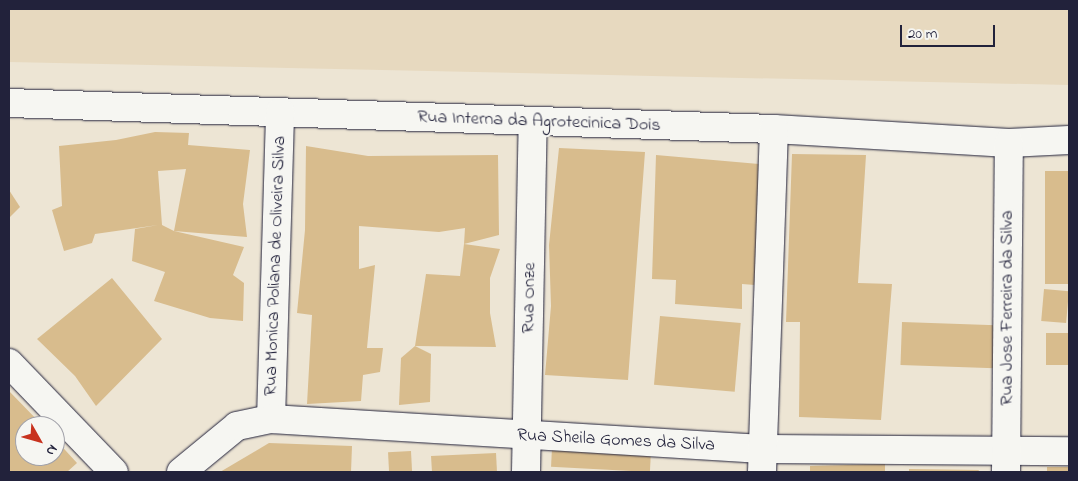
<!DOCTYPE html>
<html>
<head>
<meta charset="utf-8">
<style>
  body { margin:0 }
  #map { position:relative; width:1078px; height:481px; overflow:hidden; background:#ede5d4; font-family:"Indie Flower",sans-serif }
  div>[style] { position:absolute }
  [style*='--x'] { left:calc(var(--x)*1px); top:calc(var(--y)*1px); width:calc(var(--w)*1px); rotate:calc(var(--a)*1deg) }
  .built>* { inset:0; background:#e7d9bf }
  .building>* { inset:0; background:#d8bc8d; transform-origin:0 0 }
  .roads { filter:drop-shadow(0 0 1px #22223b) drop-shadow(0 0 1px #22223b) }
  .street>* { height:28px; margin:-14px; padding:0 14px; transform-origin:14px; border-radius:14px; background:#f6f6f2 }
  span { translate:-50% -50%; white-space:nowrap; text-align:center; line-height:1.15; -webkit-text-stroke:4px #f6f6f2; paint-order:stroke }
  .street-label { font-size:18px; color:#22223b }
  .frame { position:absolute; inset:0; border:10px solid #22223b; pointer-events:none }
  .north { position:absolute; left:15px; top:416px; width:50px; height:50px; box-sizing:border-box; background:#f6f6f2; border:1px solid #a1a1a9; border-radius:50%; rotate:128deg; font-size:14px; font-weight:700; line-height:20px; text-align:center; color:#22223b }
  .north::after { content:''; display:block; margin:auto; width:18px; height:22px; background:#c8321e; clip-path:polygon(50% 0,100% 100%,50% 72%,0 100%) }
  .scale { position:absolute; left:900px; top:25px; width:95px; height:22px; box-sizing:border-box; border:2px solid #22223b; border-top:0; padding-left:6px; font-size:15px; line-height:18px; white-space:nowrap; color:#22223b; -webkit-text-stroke:4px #f6f6f2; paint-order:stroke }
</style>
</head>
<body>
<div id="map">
  <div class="built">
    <i style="clip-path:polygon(9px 9px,1069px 9px,1069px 85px,9px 62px)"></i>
  </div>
  <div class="building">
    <i style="clip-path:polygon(155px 132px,189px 133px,188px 145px,250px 150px,243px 204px,247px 237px,174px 231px,186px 169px,158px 171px,162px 225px,174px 231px,244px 247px,233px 275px,244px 283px,243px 321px,210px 318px,154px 301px,165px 272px,132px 261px,135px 229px,158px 225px,95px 234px,92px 243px,64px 251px,52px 210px,62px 206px,59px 146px,116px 140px)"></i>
    <i style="clip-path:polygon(306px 146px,368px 156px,498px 155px,499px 235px,464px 244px,465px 228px,439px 232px,359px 226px,359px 269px,375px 265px,367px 348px,383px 348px,380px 372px,363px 375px,361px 401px,307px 404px,312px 315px,297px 313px,305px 230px)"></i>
    <i style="clip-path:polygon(559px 148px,645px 152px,628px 380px,545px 375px,551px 306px,549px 245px)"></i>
    <i style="clip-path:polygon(792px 154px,866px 155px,858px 283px,892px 284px,881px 420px,799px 417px,800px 322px,786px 322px)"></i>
    <i style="clip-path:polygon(656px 155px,759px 164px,755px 285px,742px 284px,742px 309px,675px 304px,676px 280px,652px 279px)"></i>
    <i style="left:1045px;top:171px;width:24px;height:113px"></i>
    <i style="clip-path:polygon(9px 190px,20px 207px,9px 218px)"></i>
    <i style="clip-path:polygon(464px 244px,500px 249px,490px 278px,490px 313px,496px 347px,415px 346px,426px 274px,460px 276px)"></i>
    <i style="clip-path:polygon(112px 278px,162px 339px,96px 406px,75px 376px,37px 339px)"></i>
    <i style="left:1044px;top:289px;width:25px;height:32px;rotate:5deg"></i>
    <i style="left:660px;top:316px;width:81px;height:69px;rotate:5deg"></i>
    <i style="left:902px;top:322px;width:94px;height:43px;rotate:2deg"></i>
    <i style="left:1046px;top:333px;width:23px;height:32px"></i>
    <i style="clip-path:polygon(415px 346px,431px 354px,430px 402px,399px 405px,401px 358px)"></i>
    <i style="clip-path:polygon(9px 391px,43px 426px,25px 426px,25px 456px,55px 456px,55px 439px,77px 463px,67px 472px,9px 472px)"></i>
    <i style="clip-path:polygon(269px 443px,352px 446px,351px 472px,220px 472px)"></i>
    <i style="left:411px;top:451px;width:21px;height:23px;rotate:87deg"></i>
    <i style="left:651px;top:451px;width:21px;height:99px;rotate:93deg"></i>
    <i style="clip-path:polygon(496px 453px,497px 472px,432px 472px,431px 456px)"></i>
    <i style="clip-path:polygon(885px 464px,885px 472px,810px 472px,810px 466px)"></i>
    <i style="left:1047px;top:467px;width:22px;height:5px"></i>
    <i style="clip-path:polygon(909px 469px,979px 470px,978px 472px,909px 472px)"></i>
  </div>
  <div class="roads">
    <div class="street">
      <i style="--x:9;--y:103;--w:765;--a:1.95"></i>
      <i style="--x:774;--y:129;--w:235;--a:3.4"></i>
      <i style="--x:1009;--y:143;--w:60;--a:-2.9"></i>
      <i style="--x:9;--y:363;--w:151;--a:46.1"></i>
      <i style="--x:271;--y:419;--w:307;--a:-88.3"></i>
      <i style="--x:181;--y:472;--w:72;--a:-39.4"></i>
      <i style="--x:237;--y:426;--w:35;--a:-12"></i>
      <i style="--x:271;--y:419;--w:492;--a:3.5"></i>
      <i style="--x:762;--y:449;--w:307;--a:0.4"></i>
      <i style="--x:526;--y:472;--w:349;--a:-88.9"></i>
      <i style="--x:762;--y:472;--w:343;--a:-88"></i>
      <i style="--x:1006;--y:472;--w:329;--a:-89.5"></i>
    </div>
  </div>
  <div class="street-label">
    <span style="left:539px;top:122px;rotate:2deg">Rua Interna da Agrotecinica Dois</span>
    <span style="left:276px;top:266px;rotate:-88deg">Rua Monica Poliana de Oliveira Silva</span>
    <span style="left:530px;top:298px;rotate:-89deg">Rua Onze</span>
    <span style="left:1008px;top:308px;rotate:-90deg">Rua Jose Ferreira da Silva</span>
    <span style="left:616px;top:441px;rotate:3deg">Rua Sheila Gomes da Silva</span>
  </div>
  <div class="frame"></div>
  <div class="north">N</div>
  <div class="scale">20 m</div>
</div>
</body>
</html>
